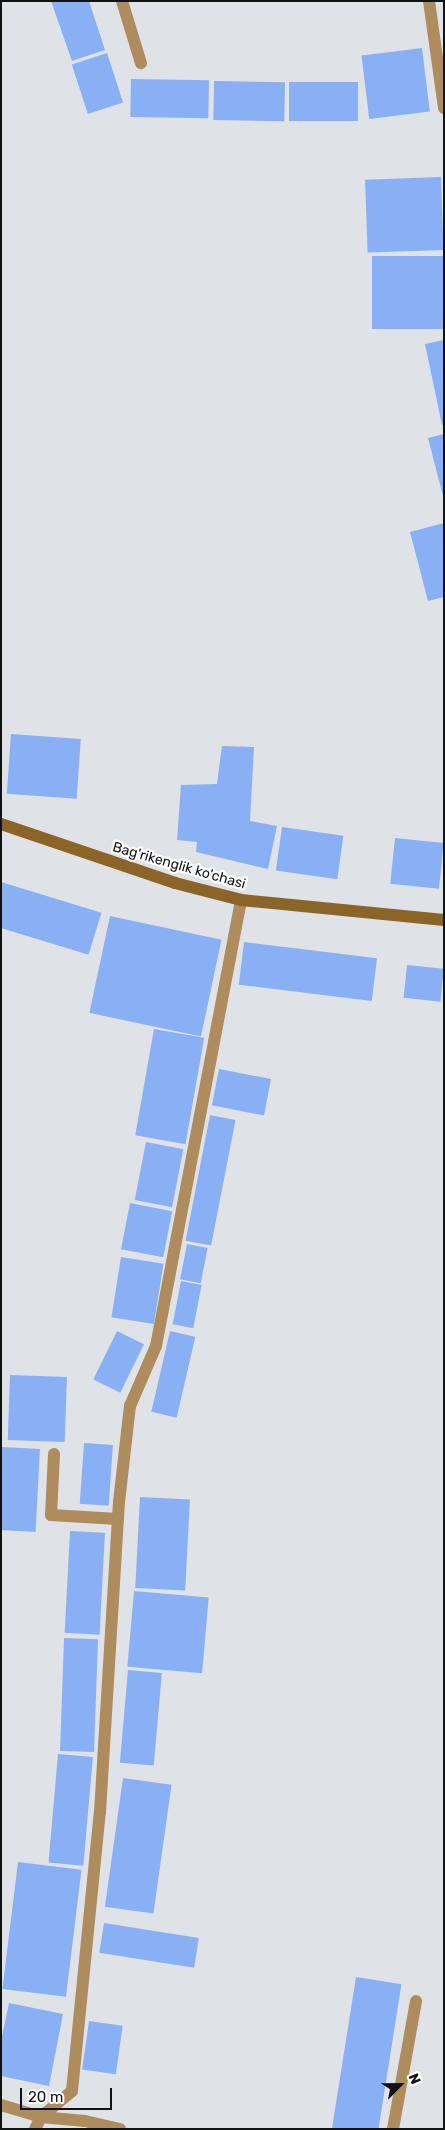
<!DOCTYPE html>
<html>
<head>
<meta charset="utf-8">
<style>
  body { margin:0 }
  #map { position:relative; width:445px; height:2130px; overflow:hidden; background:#dfe2e7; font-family:Rubik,sans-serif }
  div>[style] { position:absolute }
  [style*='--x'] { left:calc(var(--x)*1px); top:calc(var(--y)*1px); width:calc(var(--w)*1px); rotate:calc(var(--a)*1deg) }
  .building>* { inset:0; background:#89b0f5; transform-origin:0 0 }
  .minor>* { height:12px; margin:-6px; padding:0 6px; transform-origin:6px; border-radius:6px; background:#ae8c5d }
  .secondary>* { height:12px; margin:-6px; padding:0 6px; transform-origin:6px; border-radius:6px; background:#8b6428 }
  span { translate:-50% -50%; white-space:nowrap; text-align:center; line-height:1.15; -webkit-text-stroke:4.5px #fff; paint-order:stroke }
  .street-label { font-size:14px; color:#111214 }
  .frame { position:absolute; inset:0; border:2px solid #111214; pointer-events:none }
  .north { position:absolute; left:375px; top:2060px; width:50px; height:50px; -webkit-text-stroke:4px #fff; paint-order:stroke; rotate:67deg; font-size:14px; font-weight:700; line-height:20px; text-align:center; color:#111214 }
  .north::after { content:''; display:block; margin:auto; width:18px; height:22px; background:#111214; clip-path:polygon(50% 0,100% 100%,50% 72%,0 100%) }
  .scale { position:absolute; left:20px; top:2088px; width:92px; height:22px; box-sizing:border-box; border:2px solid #111214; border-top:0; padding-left:6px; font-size:15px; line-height:18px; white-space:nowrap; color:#111214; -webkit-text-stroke:4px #fff; paint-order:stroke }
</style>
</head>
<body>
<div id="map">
  <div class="building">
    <i style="clip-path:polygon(51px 1px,89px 1px,105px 50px,72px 61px)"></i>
    <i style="left:422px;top:48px;width:64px;height:61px;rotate:83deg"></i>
    <i style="left:107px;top:53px;width:52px;height:37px;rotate:72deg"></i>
    <i style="left:131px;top:79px;width:78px;height:38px;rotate:1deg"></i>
    <i style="left:214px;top:81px;width:71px;height:39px;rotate:1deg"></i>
    <i style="left:289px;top:82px;width:69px;height:39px"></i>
    <i style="left:441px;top:177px;width:73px;height:76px;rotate:88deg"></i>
    <i style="left:444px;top:256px;width:73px;height:72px;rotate:90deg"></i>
    <i style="clip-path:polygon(444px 340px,444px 425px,442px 425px,425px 344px)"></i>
    <i style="clip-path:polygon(444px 434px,444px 496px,443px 496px,428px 438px)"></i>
    <i style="clip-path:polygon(444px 523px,444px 597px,428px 601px,410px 532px)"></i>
    <i style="left:11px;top:734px;width:70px;height:60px;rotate:4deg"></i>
    <i style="clip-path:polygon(222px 746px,254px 747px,250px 821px,277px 826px,268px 869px,196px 852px,197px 842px,177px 840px,181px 785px,217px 784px)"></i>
    <i style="left:282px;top:827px;width:62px;height:44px;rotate:8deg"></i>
    <i style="left:395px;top:838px;width:49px;height:46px;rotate:6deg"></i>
    <i style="left:1px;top:882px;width:105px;height:44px;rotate:17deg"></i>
    <i style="left:110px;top:916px;width:114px;height:99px;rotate:12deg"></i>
    <i style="left:244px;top:942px;width:134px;height:43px;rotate:7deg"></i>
    <i style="left:407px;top:965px;width:37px;height:33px;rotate:6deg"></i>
    <i style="left:154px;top:1029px;width:51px;height:108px;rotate:10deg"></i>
    <i style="left:219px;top:1069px;width:53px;height:37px;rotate:11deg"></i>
    <i style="left:210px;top:1115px;width:26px;height:128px;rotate:11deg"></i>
    <i style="left:146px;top:1142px;width:38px;height:59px;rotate:11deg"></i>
    <i style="left:130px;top:1203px;width:43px;height:47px;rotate:11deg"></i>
    <i style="left:187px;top:1244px;width:21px;height:36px;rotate:11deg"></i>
    <i style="left:121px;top:1257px;width:43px;height:61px;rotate:9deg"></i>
    <i style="left:181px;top:1281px;width:21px;height:44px;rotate:11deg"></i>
    <i style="left:117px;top:1331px;width:30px;height:54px;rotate:26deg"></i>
    <i style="left:170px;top:1331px;width:26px;height:83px;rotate:13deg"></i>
    <i style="left:10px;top:1375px;width:57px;height:65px;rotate:2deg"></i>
    <i style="left:84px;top:1443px;width:29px;height:61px;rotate:4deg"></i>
    <i style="left:1px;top:1447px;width:39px;height:83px;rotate:3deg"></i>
    <i style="left:140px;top:1497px;width:50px;height:91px;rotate:3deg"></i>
    <i style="left:70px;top:1531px;width:35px;height:102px;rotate:3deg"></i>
    <i style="left:134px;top:1591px;width:75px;height:76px;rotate:5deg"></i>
    <i style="left:64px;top:1638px;width:34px;height:113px;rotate:2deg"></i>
    <i style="left:128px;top:1670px;width:34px;height:93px;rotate:5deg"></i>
    <i style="left:58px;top:1754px;width:35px;height:109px;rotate:5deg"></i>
    <i style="left:123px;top:1778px;width:49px;height:130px;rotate:8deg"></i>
    <i style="left:18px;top:1862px;width:64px;height:128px;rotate:7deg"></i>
    <i style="left:104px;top:1923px;width:96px;height:30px;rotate:9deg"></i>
    <i style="left:356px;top:1977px;width:46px;height:154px;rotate:9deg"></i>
    <i style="clip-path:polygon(9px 2003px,63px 2014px,49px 2086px,1px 2076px,1px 2041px)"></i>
    <i style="left:89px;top:2021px;width:34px;height:49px;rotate:8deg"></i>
  </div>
  <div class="minor">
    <i style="--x:122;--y:1;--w:65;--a:73"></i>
    <i style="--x:429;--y:1;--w:108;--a:82"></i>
    <i style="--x:54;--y:1454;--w:61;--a:92.8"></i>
    <i style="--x:51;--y:1515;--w:67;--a:3.4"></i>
    <i style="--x:1;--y:2105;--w:42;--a:16.7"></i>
    <i style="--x:41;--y:2117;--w:44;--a:5.2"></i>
    <i style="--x:85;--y:2121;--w:36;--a:13"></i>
    <i style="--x:35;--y:2129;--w:13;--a:-63"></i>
    <i style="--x:41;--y:2117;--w:40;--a:-40"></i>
    <i style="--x:72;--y:2091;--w:280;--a:-84.3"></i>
    <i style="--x:100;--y:1812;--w:311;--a:-86.5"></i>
    <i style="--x:119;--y:1502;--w:97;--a:-83.5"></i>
    <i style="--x:130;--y:1406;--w:65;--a:-66.6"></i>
    <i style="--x:156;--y:1346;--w:454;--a:-79.2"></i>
    <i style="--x:393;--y:2129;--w:130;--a:-79.8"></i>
  </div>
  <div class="secondary">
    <i style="--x:1;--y:824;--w:184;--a:18.7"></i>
    <i style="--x:175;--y:883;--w:68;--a:14.4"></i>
    <i style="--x:241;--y:900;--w:204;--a:5.6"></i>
  </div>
  <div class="street-label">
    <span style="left:179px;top:866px;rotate:16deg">Bag'rikenglik ko'chasi</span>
  </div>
  <div class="frame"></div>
  <div class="north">N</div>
  <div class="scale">20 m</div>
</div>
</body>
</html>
